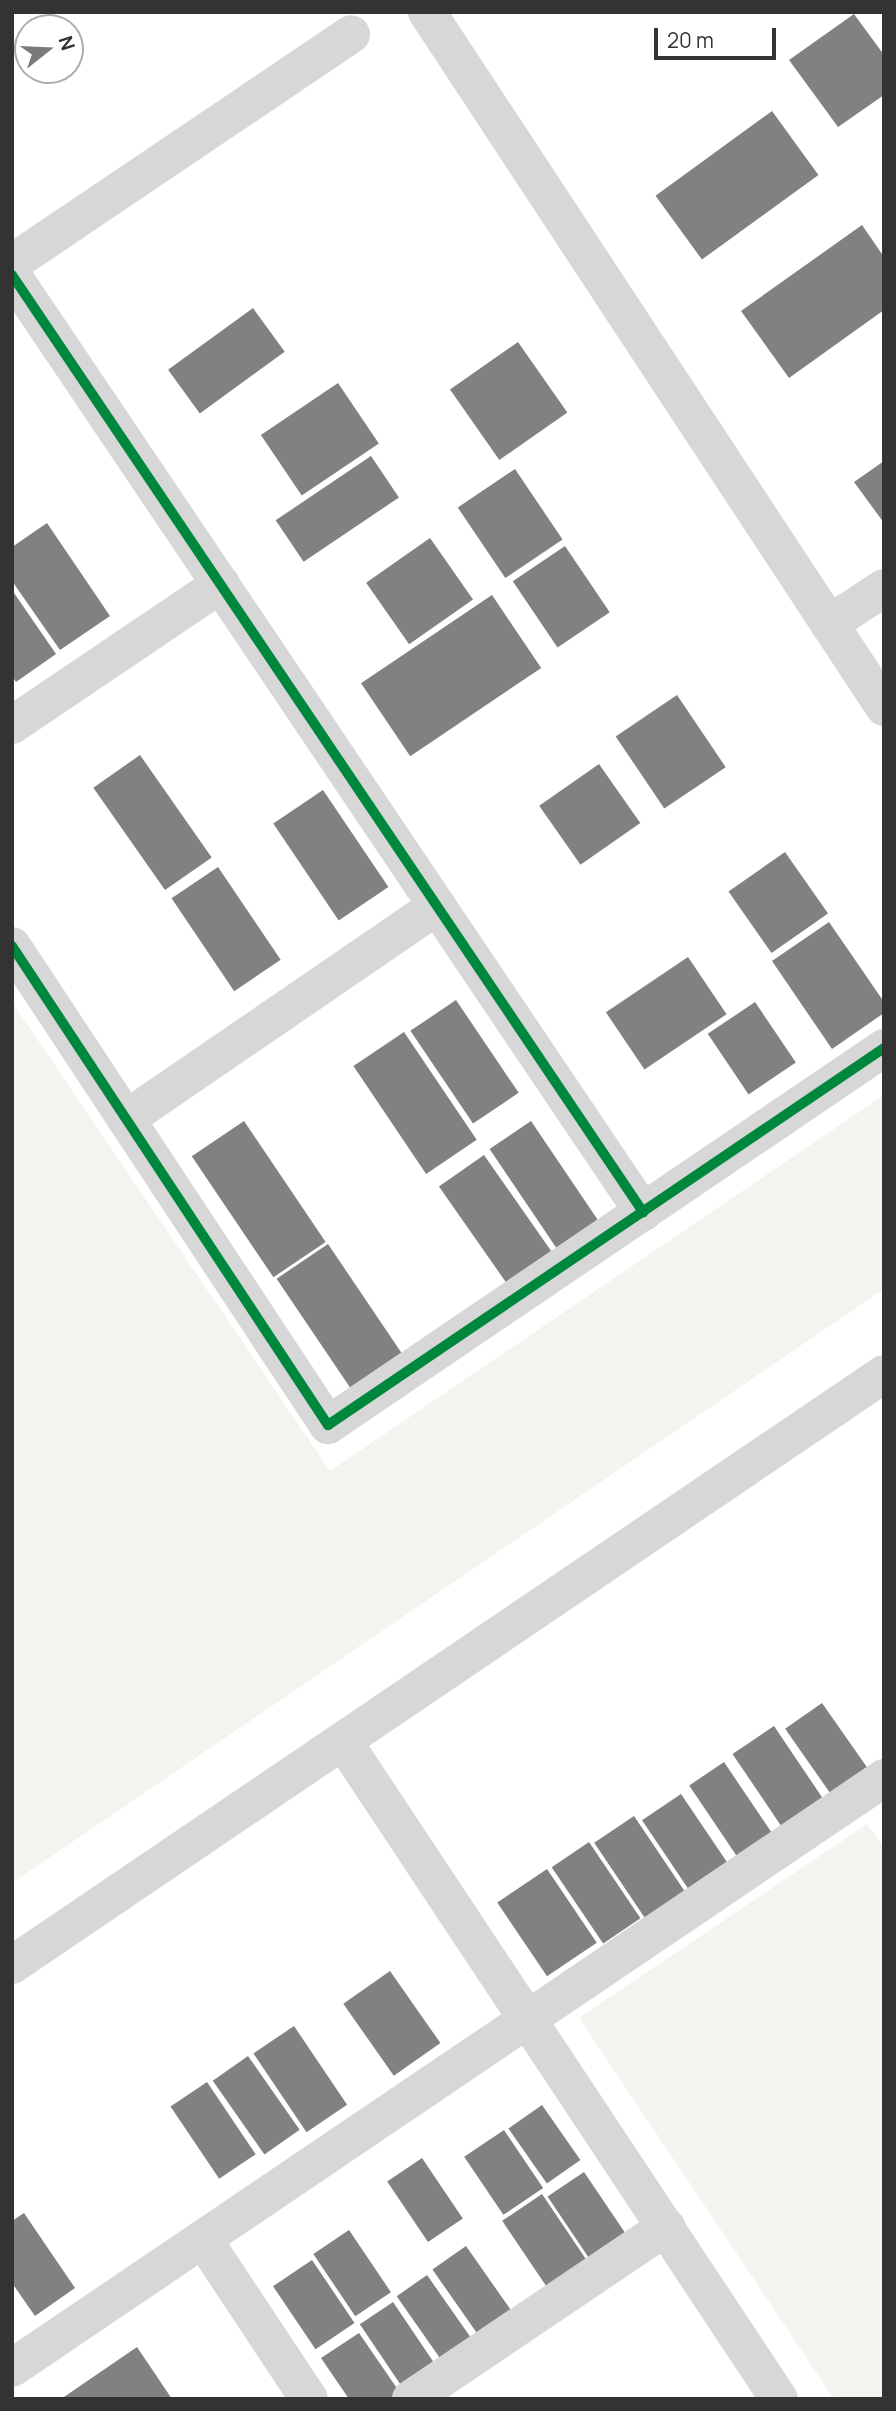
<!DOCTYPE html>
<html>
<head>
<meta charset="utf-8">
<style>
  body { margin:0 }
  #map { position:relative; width:896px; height:2411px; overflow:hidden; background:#fff; font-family:Manrope,sans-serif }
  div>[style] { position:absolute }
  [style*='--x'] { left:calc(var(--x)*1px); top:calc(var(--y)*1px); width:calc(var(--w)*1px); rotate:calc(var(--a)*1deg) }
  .green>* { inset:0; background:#f1f5ed }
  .building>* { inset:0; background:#818181; transform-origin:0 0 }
  .minor>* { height:38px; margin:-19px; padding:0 19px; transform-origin:19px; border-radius:19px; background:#d7d7d7 }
  .cycleway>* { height:10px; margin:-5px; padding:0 5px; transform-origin:5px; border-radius:5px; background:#00873e }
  span { translate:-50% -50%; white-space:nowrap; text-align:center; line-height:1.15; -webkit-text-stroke:7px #fff; paint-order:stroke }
  .frame { position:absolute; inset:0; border:14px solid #333; pointer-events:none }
  .north { position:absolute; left:14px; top:14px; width:70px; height:70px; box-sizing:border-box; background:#fff; border:2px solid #adadad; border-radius:50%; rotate:72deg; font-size:19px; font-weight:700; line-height:28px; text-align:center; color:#333 }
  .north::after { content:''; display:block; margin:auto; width:24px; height:32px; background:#7a7a7a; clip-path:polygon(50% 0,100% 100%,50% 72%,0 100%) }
  .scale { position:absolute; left:654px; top:28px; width:122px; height:32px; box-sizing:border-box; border:4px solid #333; border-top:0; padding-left:9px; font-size:21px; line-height:24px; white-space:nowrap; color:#333; -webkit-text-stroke:5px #fff; paint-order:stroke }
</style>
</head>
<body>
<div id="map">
  <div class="green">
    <i style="clip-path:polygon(12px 1002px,330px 1471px,884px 1095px,884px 1289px,12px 1883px)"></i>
    <i style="clip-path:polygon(867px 1824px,884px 1848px,884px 2399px,834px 2399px,579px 2018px)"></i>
  </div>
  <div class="building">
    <i style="clip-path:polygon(854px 14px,884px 55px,884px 95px,838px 127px,789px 60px)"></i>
    <i style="left:772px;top:111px;width:79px;height:144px;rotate:54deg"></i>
    <i style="clip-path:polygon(862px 225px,884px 257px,884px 310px,789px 378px,741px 311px)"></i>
    <i style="left:253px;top:308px;width:54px;height:105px;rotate:54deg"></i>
    <i style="left:518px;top:342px;width:86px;height:83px;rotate:55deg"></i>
    <i style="left:338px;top:383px;width:73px;height:93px;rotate:56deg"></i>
    <i style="left:371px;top:456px;width:50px;height:115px;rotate:56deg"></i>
    <i style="clip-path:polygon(884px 461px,884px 523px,854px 482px)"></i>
    <i style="left:515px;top:469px;width:85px;height:69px;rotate:56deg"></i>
    <i style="clip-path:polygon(47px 523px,110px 616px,60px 650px,12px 581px,12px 547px)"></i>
    <i style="left:430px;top:538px;width:75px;height:78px;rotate:55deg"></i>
    <i style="left:565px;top:546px;width:80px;height:63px;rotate:56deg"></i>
    <i style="clip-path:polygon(12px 590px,56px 654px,16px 682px,12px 676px)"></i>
    <i style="left:492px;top:595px;width:88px;height:158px;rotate:56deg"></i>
    <i style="left:677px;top:695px;width:87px;height:74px;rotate:56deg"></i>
    <i style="left:140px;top:755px;width:125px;height:57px;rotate:55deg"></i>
    <i style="left:599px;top:764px;width:72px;height:73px;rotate:55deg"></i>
    <i style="left:323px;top:790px;width:117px;height:60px;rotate:56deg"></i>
    <i style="left:785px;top:852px;width:75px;height:69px;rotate:55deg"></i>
    <i style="left:218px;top:867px;width:112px;height:56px;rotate:56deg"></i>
    <i style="clip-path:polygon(829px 922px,884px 1002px,884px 1013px,832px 1049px,772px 961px)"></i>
    <i style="left:688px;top:957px;width:69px;height:99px;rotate:56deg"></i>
    <i style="left:456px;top:1000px;width:112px;height:55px;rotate:56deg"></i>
    <i style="left:755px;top:1002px;width:73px;height:57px;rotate:56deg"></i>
    <i style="left:404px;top:1032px;width:130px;height:61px;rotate:56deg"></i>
    <i style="left:244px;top:1121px;width:146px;height:63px;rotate:56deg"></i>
    <i style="left:531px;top:1121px;width:131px;height:50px;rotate:56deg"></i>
    <i style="left:484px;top:1155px;width:118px;height:55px;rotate:55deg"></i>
    <i style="left:328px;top:1244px;width:147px;height:62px;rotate:56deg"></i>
    <i style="left:822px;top:1703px;width:83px;height:45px;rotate:55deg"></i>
    <i style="left:774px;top:1726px;width:96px;height:50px;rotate:56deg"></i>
    <i style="left:724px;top:1762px;width:92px;height:42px;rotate:56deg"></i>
    <i style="left:681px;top:1794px;width:86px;height:47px;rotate:56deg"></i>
    <i style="left:634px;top:1816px;width:91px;height:48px;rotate:56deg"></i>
    <i style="left:589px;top:1842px;width:92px;height:45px;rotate:56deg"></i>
    <i style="left:547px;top:1869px;width:89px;height:60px;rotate:56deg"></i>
    <i style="left:390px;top:1971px;width:88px;height:57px;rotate:55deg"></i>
    <i style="left:294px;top:2026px;width:95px;height:49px;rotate:56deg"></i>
    <i style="left:248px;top:2056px;width:90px;height:43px;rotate:55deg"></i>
    <i style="left:207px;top:2082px;width:87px;height:44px;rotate:56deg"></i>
    <i style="left:542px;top:2105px;width:67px;height:41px;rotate:55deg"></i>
    <i style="left:504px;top:2130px;width:70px;height:48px;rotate:56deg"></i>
    <i style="left:422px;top:2158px;width:73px;height:42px;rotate:56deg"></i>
    <i style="left:584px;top:2172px;width:86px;height:44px;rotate:56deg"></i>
    <i style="left:542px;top:2194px;width:92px;height:48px;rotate:56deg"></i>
    <i style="clip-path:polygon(24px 2213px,75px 2288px,35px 2316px,12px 2283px,12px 2221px)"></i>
    <i style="left:349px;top:2230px;width:75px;height:43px;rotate:56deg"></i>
    <i style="left:466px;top:2246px;width:90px;height:41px;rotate:55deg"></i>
    <i style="left:312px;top:2260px;width:76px;height:47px;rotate:56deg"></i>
    <i style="left:427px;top:2275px;width:89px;height:37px;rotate:55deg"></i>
    <i style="left:393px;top:2302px;width:85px;height:40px;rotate:56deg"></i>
    <i style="clip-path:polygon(359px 2333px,403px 2397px,401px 2399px,349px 2399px,321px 2358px)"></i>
    <i style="clip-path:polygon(137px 2347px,172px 2399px,61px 2399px)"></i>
  </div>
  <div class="minor">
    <i style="--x:427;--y:12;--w:832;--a:56.67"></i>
    <i style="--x:12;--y:263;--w:409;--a:-34"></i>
    <i style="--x:12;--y:275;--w:1130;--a:56.04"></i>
    <i style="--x:829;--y:624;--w:66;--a:-33.2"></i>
    <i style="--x:12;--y:725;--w:252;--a:-34"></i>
    <i style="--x:12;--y:946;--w:574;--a:56.59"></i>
    <i style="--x:328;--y:1425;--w:672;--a:-34.14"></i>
    <i style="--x:126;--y:1119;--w:377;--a:-34.4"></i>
    <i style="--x:343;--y:1741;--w:789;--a:56.47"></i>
    <i style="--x:12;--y:1965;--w:1053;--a:-34.13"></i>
    <i style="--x:203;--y:2239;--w:192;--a:56.5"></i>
    <i style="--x:12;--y:2368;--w:1053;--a:-34.08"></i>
    <i style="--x:411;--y:2399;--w:308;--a:-34"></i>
  </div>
  <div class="cycleway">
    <i style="--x:12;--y:275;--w:1130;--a:56.04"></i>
    <i style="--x:12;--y:946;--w:574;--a:56.59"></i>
    <i style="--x:328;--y:1425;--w:672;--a:-34.14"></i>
  </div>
  <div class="frame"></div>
  <div class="north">N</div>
  <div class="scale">20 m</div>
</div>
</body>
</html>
